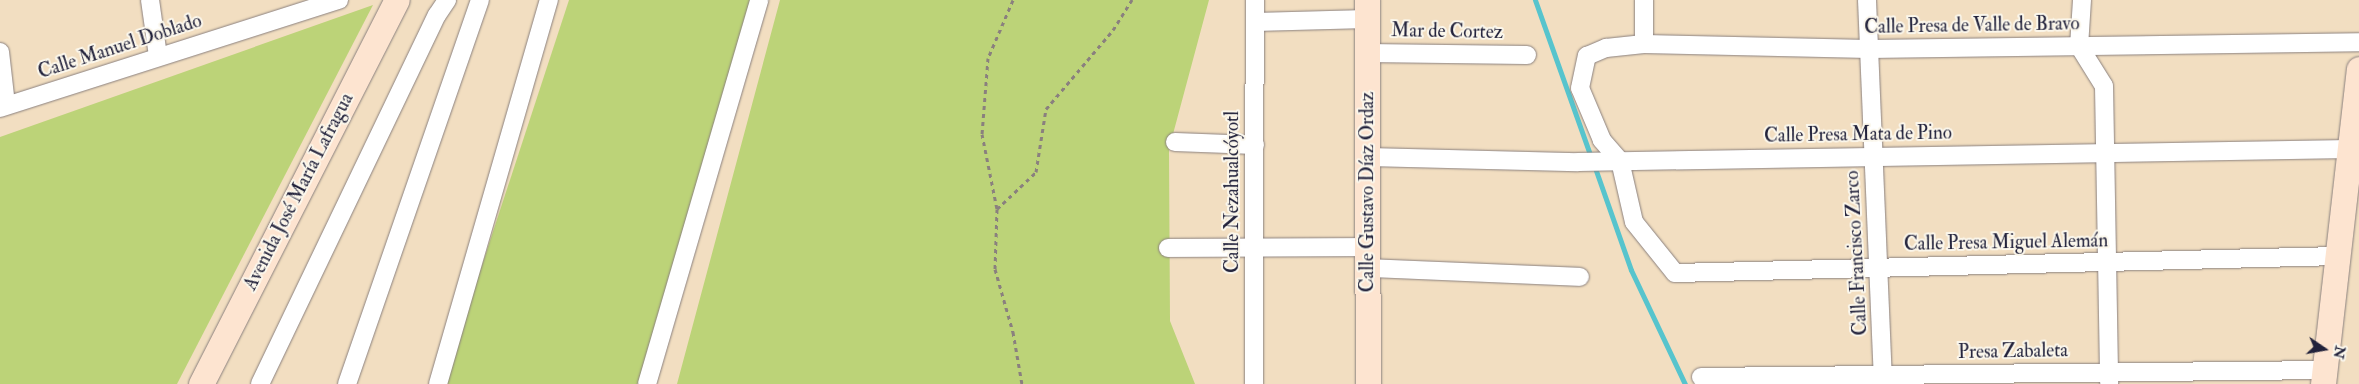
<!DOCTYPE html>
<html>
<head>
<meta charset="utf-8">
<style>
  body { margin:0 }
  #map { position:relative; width:2359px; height:384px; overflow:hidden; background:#f2dec1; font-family:"IM FELL Double Pica",serif }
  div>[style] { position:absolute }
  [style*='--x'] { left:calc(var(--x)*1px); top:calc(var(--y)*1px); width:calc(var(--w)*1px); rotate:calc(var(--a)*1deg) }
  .green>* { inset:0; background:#bcd378 }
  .stream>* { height:5px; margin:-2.5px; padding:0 2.5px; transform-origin:2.5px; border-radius:2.5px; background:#57c4cd }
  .path>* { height:3px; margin-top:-1.5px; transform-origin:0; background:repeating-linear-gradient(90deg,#8a807e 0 4px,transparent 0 8px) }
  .roads { filter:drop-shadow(0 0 1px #8a807e) drop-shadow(0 0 1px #8a807e) }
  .street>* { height:18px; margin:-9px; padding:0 9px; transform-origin:9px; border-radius:9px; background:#fff }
  .secondary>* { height:25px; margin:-12.5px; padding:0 12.5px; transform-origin:12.5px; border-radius:12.5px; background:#fde4d0 }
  span { translate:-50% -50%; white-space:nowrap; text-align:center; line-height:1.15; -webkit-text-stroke:4px #fbf7ec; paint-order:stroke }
  .street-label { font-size:19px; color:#22223b }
  .north { position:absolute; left:2299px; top:324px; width:50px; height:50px; -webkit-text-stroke:4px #fbf7ec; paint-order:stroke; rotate:102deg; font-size:14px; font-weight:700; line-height:20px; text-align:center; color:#22223b }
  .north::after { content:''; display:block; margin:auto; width:18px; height:22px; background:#22223b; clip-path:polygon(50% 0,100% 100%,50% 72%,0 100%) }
</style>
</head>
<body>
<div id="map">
  <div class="green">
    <i style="clip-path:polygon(569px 0,751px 0,640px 384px,443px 384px)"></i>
    <i style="clip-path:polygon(780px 0,1209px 0,1169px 149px,1170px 321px,1195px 384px,677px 384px)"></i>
    <i style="clip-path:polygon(373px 5px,177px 384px,0 384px,0 137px)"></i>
  </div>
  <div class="stream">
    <i style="--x:1535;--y:0;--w:167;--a:70.4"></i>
    <i style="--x:1594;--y:165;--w:111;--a:70.6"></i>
    <i style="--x:1631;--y:270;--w:126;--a:64.7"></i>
  </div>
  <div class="path">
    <i style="--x:1013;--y:0;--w:63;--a:113.3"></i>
    <i style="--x:988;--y:58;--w:76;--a:94.5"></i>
    <i style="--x:982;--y:134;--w:76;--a:78.7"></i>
    <i style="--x:997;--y:209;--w:60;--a:91.9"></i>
    <i style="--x:995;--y:269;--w:66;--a:74.1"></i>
    <i style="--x:1013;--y:332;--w:53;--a:80.2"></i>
    <i style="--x:997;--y:209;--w:54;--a:-43.5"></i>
    <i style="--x:1036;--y:172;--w:64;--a:-81"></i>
    <i style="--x:1046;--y:109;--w:104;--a:-49.7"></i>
    <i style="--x:1113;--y:30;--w:36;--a:-58"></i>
  </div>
  <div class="roads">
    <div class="street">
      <i style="--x:150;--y:0;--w:57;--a:81.9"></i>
      <i style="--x:1867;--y:0;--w:384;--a:87.6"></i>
      <i style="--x:2082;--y:0;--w:46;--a:93.7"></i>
      <i style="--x:2079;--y:46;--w:47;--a:58"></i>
      <i style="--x:2104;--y:86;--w:297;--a:89"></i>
      <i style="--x:1255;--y:22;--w:112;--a:-1.5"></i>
      <i style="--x:1644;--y:44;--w:44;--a:-90"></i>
      <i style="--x:0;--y:52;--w:53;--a:83.5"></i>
      <i style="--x:1366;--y:53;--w:161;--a:0.7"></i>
      <i style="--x:0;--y:108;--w:356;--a:-17.7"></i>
      <i style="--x:1175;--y:142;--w:80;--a:2.1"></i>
      <i style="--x:1368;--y:157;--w:210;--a:1.4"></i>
      <i style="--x:1578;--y:162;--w:772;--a:-0.96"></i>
      <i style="--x:2350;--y:149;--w:10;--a:24"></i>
      <i style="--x:1168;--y:248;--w:201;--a:-0.3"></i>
      <i style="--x:2338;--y:256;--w:663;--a:178.53"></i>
      <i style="--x:1675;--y:273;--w:65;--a:-128.8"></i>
      <i style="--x:1634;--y:222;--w:63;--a:-102.9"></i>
      <i style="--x:1620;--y:161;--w:28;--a:-131"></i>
      <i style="--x:1602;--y:140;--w:56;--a:-112.9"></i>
      <i style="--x:1580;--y:88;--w:33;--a:-78"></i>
      <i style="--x:1587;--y:56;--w:21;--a:-23"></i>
      <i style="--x:1606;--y:48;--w:38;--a:-6"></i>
      <i style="--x:1644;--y:44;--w:225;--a:1.3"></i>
      <i style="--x:1869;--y:49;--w:490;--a:-0.8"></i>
      <i style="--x:1369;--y:268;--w:211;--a:2.4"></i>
      <i style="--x:1701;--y:377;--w:624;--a:-0.64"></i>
      <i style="--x:260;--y:384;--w:409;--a:-64.4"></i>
      <i style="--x:437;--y:15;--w:18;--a:-56"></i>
      <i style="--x:347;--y:384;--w:406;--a:-70.9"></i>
      <i style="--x:438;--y:384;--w:400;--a:-73.9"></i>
      <i style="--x:647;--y:384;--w:400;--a:-73.7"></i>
      <i style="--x:1254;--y:384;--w:384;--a:-89.9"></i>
    </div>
    <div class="secondary">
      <i style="--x:1367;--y:0;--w:384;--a:89.9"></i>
      <i style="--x:201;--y:384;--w:431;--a:-63"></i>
      <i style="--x:2323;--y:384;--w:317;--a:-83.5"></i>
    </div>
  </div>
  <div class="street-label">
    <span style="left:1972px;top:26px;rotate:-1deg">Calle Presa de Valle de Bravo</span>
    <span style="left:1447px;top:32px;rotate:1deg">Mar de Cortez</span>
    <span style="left:120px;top:47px;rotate:-18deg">Calle Manuel Doblado</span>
    <span style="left:1858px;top:135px;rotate:-1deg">Calle Presa Mata de Pino</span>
    <span style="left:299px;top:192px;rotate:-63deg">Avenida José María Lafragua</span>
    <span style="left:1233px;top:192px;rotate:-90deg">Calle Nezahualcóyotl</span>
    <span style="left:1368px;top:192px;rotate:-90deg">Calle Gustavo Díaz Ordaz</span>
    <span style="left:2006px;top:243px;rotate:-1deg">Calle Presa Miguel Alemán</span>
    <span style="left:1857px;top:253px;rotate:-93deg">Calle Francisco Zarco</span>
    <span style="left:2013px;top:352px;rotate:-1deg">Presa Zabaleta</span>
  </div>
  <div class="north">N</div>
</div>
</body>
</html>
